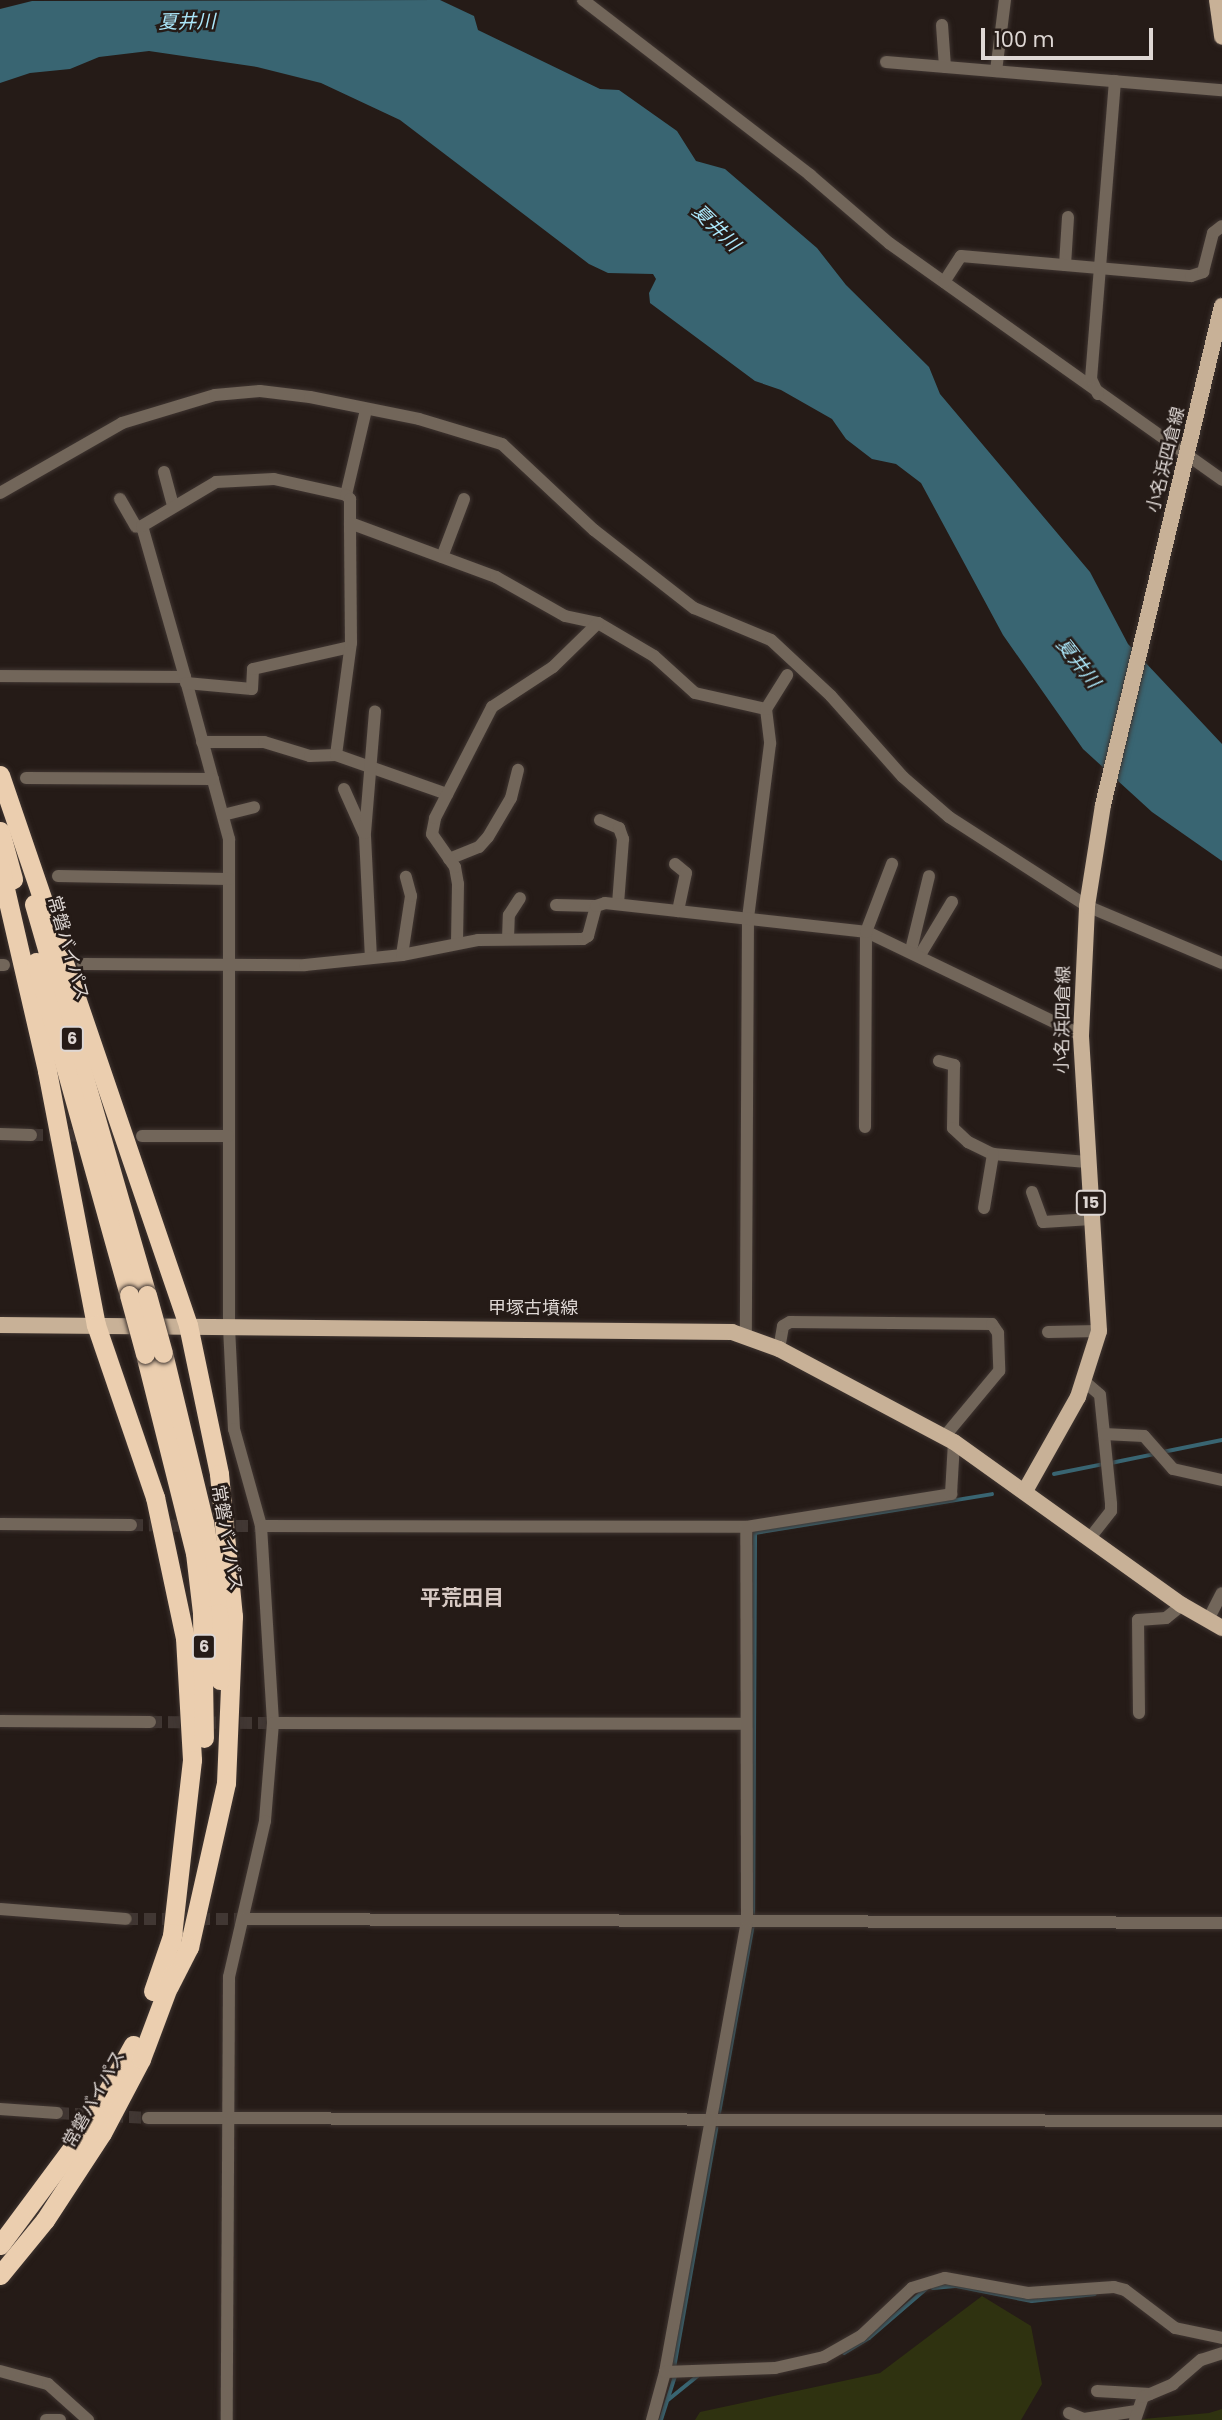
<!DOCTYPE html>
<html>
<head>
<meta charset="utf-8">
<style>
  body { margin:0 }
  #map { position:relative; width:1222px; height:2420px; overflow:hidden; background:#251b17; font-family:Poppins,"Noto Sans JP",sans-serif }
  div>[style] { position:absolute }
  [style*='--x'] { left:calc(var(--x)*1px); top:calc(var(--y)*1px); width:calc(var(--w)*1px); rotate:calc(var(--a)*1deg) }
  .green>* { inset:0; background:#2f3210 }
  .water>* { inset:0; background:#396572 }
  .stream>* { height:3.5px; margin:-1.75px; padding:0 1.75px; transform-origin:1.75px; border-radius:1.75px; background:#396572 }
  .minor-tunnel>* { height:12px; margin-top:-6px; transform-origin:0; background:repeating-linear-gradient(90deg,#413733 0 12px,transparent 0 18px) }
  .roads { filter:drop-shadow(0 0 2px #3f3531) drop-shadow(0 0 2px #3f3531) }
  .minor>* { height:12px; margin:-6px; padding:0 6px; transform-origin:6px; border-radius:6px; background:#72665a }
  .major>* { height:16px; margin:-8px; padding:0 8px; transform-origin:8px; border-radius:8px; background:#c8b197 }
  .highway>* { height:19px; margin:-9.5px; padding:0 9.5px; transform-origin:9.5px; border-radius:9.5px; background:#ebceaf }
  .bridges { filter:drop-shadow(0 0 2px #3f3531) drop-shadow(0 0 2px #3f3531) }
  .highway-bridge>* { height:19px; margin:-9.5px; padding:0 9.5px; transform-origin:9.5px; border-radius:9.5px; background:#ebceaf }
  span { translate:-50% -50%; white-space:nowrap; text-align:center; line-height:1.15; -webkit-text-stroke:5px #251b17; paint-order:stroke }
  .shield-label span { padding:2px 5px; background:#251b17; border:2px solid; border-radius:5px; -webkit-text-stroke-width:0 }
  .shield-label { font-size:16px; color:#ded7d4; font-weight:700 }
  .street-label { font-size:18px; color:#ded7d4 }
  .water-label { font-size:19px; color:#ace8fb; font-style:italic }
  .quarter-label { font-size:21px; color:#d8cac4; font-weight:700 }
  .scale { position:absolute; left:981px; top:28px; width:172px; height:32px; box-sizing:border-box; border:4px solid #ded7d4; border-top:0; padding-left:9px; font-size:21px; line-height:24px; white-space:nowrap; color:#ded7d4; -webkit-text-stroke:5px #251b17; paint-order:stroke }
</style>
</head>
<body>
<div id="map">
  <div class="green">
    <i style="clip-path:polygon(982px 2296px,1031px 2326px,1042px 2384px,1021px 2420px,695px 2420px,700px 2412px,880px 2373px)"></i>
    <i style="clip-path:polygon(1222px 2409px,1222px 2420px,1132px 2420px,1209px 2413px)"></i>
  </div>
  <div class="water">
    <i style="clip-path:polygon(440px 0,474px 16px,478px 30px,600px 89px,619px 90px,677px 131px,696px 161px,725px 169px,817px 248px,846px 285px,929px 367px,940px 394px,1090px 572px,1128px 644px,1222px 744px,1222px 861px,1152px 812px,1083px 749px,1003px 635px,921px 483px,896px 464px,872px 459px,846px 439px,832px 419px,781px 390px,755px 381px,650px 303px,649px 293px,656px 279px,653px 274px,608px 273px,589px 264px,400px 120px,321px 83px,257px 67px,149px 51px,99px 57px,70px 69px,30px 73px,0 83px,0 9px,32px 1px)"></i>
  </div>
  <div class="stream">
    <i style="--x:1163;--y:1452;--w:60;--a:-11.5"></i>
    <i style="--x:1111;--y:1463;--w:45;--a:-11.6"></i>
    <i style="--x:1054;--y:1474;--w:51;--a:-11.3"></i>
    <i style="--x:719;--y:2113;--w:192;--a:-79.8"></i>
    <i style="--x:753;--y:1924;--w:391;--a:-89.7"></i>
    <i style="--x:755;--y:1533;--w:240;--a:-9.3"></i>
    <i style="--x:933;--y:2288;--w:24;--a:-5"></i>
    <i style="--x:957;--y:2286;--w:76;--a:11.3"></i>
    <i style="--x:1032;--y:2301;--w:63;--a:-6.3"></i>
    <i style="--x:844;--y:2353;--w:29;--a:-31"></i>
    <i style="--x:869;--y:2338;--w:75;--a:-40.7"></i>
    <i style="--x:674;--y:2368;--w:243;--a:-80"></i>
    <i style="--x:668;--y:2400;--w:40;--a:-39"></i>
    <i style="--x:661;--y:2420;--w:46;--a:-72.3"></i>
  </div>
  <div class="minor-tunnel">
    <i style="--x:31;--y:1135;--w:111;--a:0.5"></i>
    <i style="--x:131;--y:1525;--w:62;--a:0.9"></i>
    <i style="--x:218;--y:1526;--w:43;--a:0"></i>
    <i style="--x:150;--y:1722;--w:123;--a:0.5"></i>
    <i style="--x:126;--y:1919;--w:117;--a:0"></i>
    <i style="--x:57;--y:2113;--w:91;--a:3.1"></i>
  </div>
  <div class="roads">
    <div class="minor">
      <i style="--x:583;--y:0;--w:287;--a:37.6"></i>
      <i style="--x:810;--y:175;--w:104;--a:40.7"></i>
      <i style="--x:889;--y:243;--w:409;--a:35.4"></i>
      <i style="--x:942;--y:25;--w:42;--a:85.9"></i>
      <i style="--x:886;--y:62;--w:337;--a:4.8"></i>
      <i style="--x:996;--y:71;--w:72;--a:-82.8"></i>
      <i style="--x:1065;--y:265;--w:48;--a:-86.4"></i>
      <i style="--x:944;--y:282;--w:31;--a:-57"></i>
      <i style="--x:961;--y:256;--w:231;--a:5"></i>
      <i style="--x:1191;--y:276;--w:13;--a:-18"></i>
      <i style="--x:1203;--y:272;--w:40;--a:-75.6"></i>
      <i style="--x:1213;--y:233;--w:11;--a:-38"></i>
      <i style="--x:1098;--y:394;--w:17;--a:-115"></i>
      <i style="--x:1091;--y:379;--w:299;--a:-85.4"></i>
      <i style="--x:164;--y:472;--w:34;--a:75"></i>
      <i style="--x:0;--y:493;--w:141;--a:-29.8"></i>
      <i style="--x:122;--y:423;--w:97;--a:-16.8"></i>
      <i style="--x:215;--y:395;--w:45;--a:-5.1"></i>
      <i style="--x:260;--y:391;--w:50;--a:6.8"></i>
      <i style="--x:310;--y:397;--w:111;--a:11.4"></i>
      <i style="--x:419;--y:419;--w:87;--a:16.8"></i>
      <i style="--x:502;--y:444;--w:126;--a:43.1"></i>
      <i style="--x:594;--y:530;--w:127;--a:38"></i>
      <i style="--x:694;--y:608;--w:83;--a:22.6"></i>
      <i style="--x:771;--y:640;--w:82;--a:43"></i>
      <i style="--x:831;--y:696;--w:108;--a:48.4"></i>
      <i style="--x:903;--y:777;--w:61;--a:41"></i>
      <i style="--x:949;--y:817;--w:164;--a:32.8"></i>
      <i style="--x:1087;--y:906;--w:147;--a:22.9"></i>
      <i style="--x:346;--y:495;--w:87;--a:-76.8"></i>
      <i style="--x:120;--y:499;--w:32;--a:60"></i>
      <i style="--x:442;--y:557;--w:62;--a:-69.2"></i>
      <i style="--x:0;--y:676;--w:185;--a:0.3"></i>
      <i style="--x:185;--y:677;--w:168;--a:74.8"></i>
      <i style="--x:229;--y:839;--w:488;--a:90"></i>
      <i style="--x:229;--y:1327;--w:102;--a:87.2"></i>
      <i style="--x:234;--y:1429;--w:101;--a:74.4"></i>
      <i style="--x:261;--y:1526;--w:197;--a:86.5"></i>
      <i style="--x:273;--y:1723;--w:98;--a:94.7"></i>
      <i style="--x:265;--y:1821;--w:160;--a:103"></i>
      <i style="--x:229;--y:1977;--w:443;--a:90.3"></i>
      <i style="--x:185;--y:677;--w:157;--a:-105.9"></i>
      <i style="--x:142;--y:526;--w:86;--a:-30.7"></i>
      <i style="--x:216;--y:482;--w:58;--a:-3"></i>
      <i style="--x:274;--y:479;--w:74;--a:12.5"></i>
      <i style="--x:346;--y:495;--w:6;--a:45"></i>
      <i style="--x:350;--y:499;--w:24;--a:90"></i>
      <i style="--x:350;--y:523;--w:156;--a:20.3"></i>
      <i style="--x:496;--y:577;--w:79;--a:29.5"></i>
      <i style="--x:565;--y:616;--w:34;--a:12"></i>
      <i style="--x:598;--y:623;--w:65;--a:30.5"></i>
      <i style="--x:654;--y:656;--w:55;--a:42.1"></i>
      <i style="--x:695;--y:693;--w:73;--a:12.7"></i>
      <i style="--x:766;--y:709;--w:35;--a:83"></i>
      <i style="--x:770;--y:744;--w:175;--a:97.2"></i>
      <i style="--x:748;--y:918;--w:418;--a:90.3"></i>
      <i style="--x:186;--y:683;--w:66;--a:5.2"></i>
      <i style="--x:252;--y:689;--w:20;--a:-87"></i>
      <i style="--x:253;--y:669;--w:99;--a:-12.8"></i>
      <i style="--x:766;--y:709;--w:40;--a:-58"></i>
      <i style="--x:202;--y:742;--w:62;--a:0"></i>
      <i style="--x:264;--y:742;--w:48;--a:16.9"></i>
      <i style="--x:310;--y:756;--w:26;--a:-2"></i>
      <i style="--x:336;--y:755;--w:113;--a:-82.4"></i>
      <i style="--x:351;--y:643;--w:120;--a:-90.5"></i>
      <i style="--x:336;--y:755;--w:118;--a:19.4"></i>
      <i style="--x:26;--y:778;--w:187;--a:0.3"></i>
      <i style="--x:344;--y:789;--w:51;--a:65.9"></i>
      <i style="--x:365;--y:836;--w:121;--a:87.2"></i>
      <i style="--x:223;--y:815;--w:32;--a:-14"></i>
      <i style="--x:600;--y:820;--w:21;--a:23"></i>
      <i style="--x:619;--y:828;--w:12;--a:70"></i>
      <i style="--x:623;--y:839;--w:65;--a:94.4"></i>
      <i style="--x:365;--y:833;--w:122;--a:-85.3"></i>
      <i style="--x:449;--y:859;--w:32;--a:-22"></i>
      <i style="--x:479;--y:847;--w:13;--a:-48"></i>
      <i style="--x:488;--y:837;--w:45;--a:-59.5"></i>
      <i style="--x:511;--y:798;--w:29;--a:-76"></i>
      <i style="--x:675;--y:864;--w:14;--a:39"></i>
      <i style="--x:686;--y:873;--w:39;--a:102"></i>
      <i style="--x:58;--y:876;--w:171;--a:1"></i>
      <i style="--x:556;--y:905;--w:40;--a:1.4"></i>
      <i style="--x:508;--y:939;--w:24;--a:-88"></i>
      <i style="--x:509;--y:915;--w:20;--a:-57"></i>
      <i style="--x:457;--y:942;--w:58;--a:-89"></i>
      <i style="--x:458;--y:884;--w:17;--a:-100"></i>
      <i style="--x:455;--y:867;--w:40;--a:-124.9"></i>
      <i style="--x:432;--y:834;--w:16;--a:-79"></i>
      <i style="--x:435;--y:818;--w:125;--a:-62.8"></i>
      <i style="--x:492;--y:707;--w:73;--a:-33.3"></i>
      <i style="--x:553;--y:667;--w:63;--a:-44.4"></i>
      <i style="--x:911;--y:950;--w:76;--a:-76.3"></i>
      <i style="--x:402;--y:955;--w:60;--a:-81.3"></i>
      <i style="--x:411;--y:896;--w:20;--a:-105"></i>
      <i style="--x:920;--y:955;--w:62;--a:-58.9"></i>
      <i style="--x:83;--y:964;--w:222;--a:0.3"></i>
      <i style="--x:305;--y:965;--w:98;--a:-5.9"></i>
      <i style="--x:402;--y:955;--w:77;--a:-11.2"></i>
      <i style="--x:478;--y:940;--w:105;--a:-0.5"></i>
      <i style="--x:583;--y:939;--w:6;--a:-31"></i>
      <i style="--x:588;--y:936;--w:31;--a:-75"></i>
      <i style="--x:596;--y:906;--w:9;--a:-18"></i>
      <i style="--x:605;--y:903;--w:264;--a:6.3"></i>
      <i style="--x:867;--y:932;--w:237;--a:25.7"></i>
      <i style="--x:0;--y:965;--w:4;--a:0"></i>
      <i style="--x:939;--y:1061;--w:16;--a:15"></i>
      <i style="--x:954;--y:1065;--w:63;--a:90.9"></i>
      <i style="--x:953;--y:1128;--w:21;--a:43"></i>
      <i style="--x:968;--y:1142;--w:28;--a:26"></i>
      <i style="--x:993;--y:1154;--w:94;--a:4.9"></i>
      <i style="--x:865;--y:1127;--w:195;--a:-89.7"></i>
      <i style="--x:866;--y:932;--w:73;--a:-69.1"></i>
      <i style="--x:0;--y:1134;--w:31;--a:2"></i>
      <i style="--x:142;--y:1136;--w:86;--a:0"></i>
      <i style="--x:1032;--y:1192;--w:32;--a:70"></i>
      <i style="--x:1043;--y:1222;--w:49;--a:-3.5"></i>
      <i style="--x:984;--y:1208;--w:55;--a:-80.5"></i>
      <i style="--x:1048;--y:1332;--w:51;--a:-1.1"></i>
      <i style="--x:779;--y:1349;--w:23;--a:-80"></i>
      <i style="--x:783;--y:1326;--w:8;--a:-30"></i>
      <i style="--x:790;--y:1322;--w:202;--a:0.6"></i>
      <i style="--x:992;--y:1324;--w:11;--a:56"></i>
      <i style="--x:998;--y:1333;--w:38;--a:88"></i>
      <i style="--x:999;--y:1371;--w:86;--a:129.8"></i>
      <i style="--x:1084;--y:1381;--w:21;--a:41"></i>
      <i style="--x:1100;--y:1395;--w:110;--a:84.2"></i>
      <i style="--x:1111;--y:1504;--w:7;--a:90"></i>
      <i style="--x:1111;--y:1511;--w:36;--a:128"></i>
      <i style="--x:1104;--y:1434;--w:40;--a:2.9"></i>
      <i style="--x:1144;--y:1436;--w:44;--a:48.7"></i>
      <i style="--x:1173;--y:1469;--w:50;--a:12.7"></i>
      <i style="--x:0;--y:1524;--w:131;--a:0.4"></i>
      <i style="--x:261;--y:1526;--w:485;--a:0.1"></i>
      <i style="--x:746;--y:1527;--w:208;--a:-9.1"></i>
      <i style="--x:951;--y:1494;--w:52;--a:-86.7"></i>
      <i style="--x:1208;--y:1620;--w:30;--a:-63"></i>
      <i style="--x:1139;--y:1713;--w:93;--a:-90.6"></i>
      <i style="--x:1138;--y:1620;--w:28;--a:-4"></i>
      <i style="--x:1166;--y:1618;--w:21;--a:-39"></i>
      <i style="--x:0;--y:1721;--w:150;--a:0.4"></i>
      <i style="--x:273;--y:1723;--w:471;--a:0.1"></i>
      <i style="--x:0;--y:1909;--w:126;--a:4.5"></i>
      <i style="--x:243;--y:1919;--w:979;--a:0.23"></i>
      <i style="--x:0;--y:2109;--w:57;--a:4"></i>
      <i style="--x:148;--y:2118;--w:1074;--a:0.16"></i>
      <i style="--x:0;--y:2371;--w:50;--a:15.2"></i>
      <i style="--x:48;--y:2384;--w:54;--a:42"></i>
      <i style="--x:665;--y:2372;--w:458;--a:-79.7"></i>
      <i style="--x:747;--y:1921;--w:394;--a:-90.1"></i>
      <i style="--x:1097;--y:2391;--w:53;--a:3.2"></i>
      <i style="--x:1069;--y:2413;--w:16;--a:22"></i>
      <i style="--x:1084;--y:2419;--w:53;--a:-8.7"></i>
      <i style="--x:46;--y:2420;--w:14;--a:0"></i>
      <i style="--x:652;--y:2420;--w:50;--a:-74.8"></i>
      <i style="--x:665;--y:2372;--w:110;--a:-2.1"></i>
      <i style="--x:775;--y:2368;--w:50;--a:-12.7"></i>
      <i style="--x:824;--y:2357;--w:43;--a:-29.6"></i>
      <i style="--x:861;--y:2336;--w:70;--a:-43.3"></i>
      <i style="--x:912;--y:2288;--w:34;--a:-17"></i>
      <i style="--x:945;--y:2278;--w:84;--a:10.2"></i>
      <i style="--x:1028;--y:2293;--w:86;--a:-4"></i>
      <i style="--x:1114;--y:2287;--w:11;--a:15"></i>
      <i style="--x:1125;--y:2290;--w:63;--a:37.2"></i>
      <i style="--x:1175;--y:2328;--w:48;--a:12"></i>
      <i style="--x:1135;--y:2420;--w:24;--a:-71"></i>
      <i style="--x:1143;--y:2397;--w:33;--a:-23"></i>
      <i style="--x:1173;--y:2384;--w:37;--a:-41"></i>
      <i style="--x:1201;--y:2360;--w:22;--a:-18"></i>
    </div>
    <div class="major">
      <i style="--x:1217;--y:0;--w:37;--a:82"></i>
      <i style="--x:0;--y:1325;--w:732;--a:0.55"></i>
      <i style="--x:732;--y:1332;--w:50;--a:19.9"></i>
      <i style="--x:779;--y:1349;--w:198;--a:28"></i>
      <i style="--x:954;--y:1442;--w:280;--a:35.6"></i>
      <i style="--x:1182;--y:1605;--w:46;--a:29.9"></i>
      <i style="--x:1025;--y:1491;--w:108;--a:-60.6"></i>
      <i style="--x:1078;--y:1397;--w:69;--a:-72.3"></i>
      <i style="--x:1099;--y:1331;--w:297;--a:-93.5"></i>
      <i style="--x:1081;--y:1035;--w:129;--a:-87.3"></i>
      <i style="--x:1087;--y:906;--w:102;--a:-81"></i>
      <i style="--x:1103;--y:805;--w:513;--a:-76.59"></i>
    </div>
    <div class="highway">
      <i style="--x:0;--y:775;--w:581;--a:71.13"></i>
      <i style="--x:188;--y:1325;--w:152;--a:78.2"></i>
      <i style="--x:219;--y:1474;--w:143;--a:84.4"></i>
      <i style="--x:233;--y:1616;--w:167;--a:92.4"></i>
      <i style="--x:226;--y:1783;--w:168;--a:102.7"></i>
      <i style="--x:189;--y:1947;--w:44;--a:117.1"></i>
      <i style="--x:0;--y:831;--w:50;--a:74.8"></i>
      <i style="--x:0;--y:867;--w:209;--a:77"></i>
      <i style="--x:47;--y:1071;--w:259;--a:79.1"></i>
      <i style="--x:96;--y:1325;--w:182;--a:71.1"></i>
      <i style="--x:155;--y:1497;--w:144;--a:78"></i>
      <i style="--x:185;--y:1638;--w:122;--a:86.7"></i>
      <i style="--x:192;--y:1760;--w:184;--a:96.5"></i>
      <i style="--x:34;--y:904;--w:407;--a:73.9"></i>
      <i style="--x:36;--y:962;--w:346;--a:74.4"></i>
      <i style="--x:163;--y:1353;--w:174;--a:76.4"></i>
      <i style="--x:204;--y:1522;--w:92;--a:81.3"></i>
      <i style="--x:218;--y:1613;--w:67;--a:88.3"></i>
      <i style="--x:145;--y:1354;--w:205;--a:75.9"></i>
      <i style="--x:195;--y:1553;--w:60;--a:83.3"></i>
      <i style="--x:202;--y:1613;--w:125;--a:89.1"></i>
      <i style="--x:153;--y:1991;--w:61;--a:-71"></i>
      <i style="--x:0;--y:2245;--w:146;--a:-53.4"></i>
      <i style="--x:87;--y:2128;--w:95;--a:-61"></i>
      <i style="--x:0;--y:2275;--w:71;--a:-50.7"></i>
      <i style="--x:45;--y:2220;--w:104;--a:-56.8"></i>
      <i style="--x:102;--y:2133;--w:84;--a:-62.2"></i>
      <i style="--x:141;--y:2059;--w:91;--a:-69.4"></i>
    </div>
  </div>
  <div class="bridges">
    <div class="highway-bridge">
      <i style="--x:129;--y:1295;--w:61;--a:74.8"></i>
      <i style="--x:147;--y:1295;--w:60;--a:74.6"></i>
    </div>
  </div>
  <div class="shield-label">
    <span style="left:72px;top:1039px">6</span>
    <span style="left:1091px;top:1203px">15</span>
    <span style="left:204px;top:1647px">6</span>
  </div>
  <div class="street-label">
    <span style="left:1166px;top:460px;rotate:-76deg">小名浜四倉線</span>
    <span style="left:68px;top:948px;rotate:74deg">常磐バイパス</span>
    <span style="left:1063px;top:1020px;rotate:-89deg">小名浜四倉線</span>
    <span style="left:533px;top:1308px">甲塚古墳線</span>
    <span style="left:227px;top:1538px;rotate:80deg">常磐バイパス</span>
    <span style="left:94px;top:2099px;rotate:-61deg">常磐バイパス</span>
  </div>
  <div class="water-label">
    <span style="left:187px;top:22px;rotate:-1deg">夏井川</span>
    <span style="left:716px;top:228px;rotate:44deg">夏井川</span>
    <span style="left:1078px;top:663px;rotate:52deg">夏井川</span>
  </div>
  <div class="quarter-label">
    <span style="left:462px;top:1598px">平荒田目</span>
  </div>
  <div class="scale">100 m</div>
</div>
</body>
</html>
